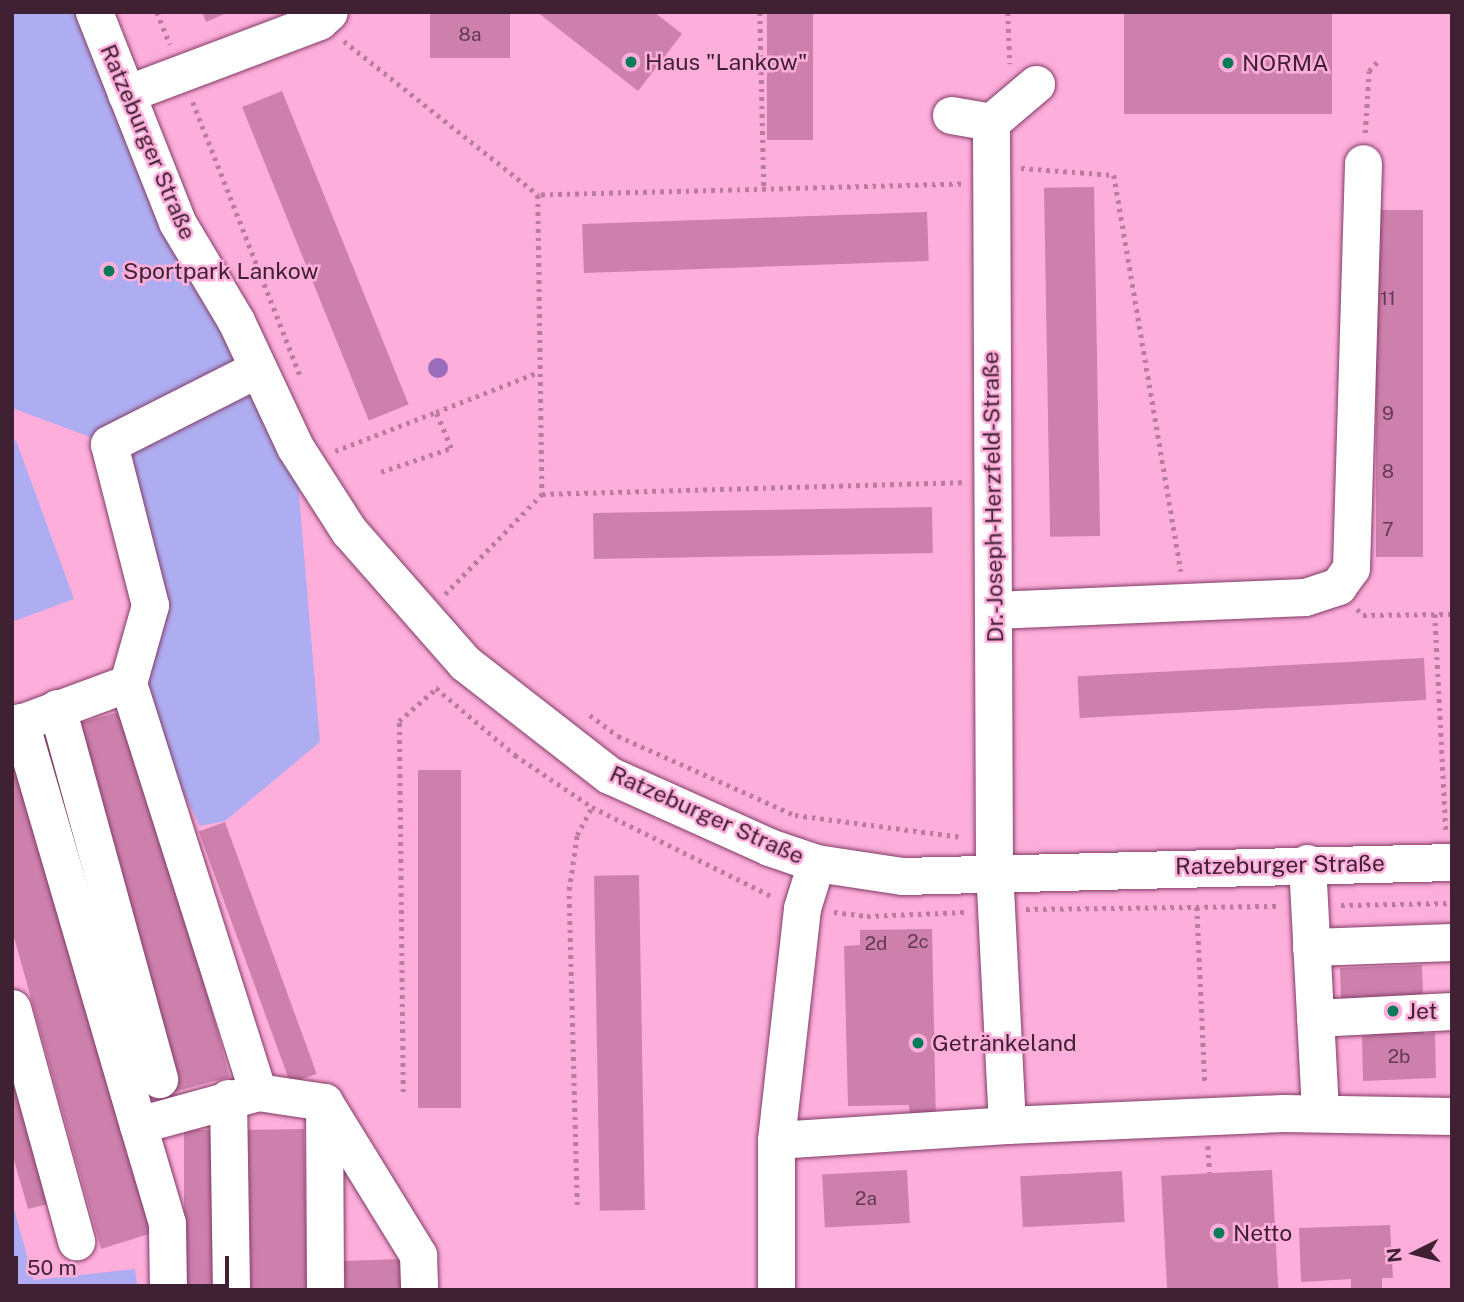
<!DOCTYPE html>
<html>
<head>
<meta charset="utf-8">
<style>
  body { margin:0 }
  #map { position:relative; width:1464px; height:1302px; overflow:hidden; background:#feaedb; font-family:"Public Sans",sans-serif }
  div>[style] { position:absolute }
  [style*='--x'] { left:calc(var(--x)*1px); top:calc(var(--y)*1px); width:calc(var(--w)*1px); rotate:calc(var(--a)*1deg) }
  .green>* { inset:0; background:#afadf1 }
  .building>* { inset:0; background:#cd80ac; transform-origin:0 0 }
  .path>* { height:4.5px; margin-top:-2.25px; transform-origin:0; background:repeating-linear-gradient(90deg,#ba7b9e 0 3.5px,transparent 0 8.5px) }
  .roads { filter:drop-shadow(0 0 2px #813c66) drop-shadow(0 0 2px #813c66) }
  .minor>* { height:37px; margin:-18.5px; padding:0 18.5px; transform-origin:18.5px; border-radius:18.5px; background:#fff }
  .trees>* { width:20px; height:20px; margin:-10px; border-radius:50%; background:#9a6cb9 }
  .dots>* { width:19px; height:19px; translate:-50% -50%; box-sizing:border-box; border:4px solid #feaedb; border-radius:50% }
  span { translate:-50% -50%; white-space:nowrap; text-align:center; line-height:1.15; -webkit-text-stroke:5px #feaedb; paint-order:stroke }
  .number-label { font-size:19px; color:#633951 }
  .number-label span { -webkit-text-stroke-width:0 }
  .poi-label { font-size:23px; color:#402133 }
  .left { translate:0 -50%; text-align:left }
  .street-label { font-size:23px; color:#402133 }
  .frame { position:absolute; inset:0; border:14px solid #402133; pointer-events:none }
  .north { position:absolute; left:1380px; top:1218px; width:70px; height:70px; -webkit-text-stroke:5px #feaedb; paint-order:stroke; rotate:264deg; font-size:19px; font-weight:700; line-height:28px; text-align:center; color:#402133 }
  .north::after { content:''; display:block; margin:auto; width:24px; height:32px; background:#402133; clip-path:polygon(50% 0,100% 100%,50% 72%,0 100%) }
  .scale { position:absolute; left:14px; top:1256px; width:215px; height:32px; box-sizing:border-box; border:4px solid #402133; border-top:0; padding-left:9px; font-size:21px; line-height:24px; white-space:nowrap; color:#402133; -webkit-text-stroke:5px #feaedb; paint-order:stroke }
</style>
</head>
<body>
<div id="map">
  <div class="green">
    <i style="clip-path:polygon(12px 12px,94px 12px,295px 447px,320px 742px,225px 821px,200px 826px,128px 683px,150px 605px,109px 444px,12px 408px)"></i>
    <i style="clip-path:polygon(16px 440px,74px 599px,12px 622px,12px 442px)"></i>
    <i style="clip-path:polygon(12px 1202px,34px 1280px,135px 1269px,138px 1290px,12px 1290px)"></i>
  </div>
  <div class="building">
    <i style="clip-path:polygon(202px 12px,229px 12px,206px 22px)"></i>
    <i style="left:430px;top:12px;width:80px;height:46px"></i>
    <i style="clip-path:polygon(537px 12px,654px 12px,682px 34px,638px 91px)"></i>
    <i style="left:767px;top:12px;width:46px;height:128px"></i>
    <i style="left:1124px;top:12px;width:208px;height:102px"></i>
    <i style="left:282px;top:91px;width:338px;height:43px;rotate:68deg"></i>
    <i style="left:1094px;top:187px;width:349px;height:50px;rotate:89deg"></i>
    <i style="left:1376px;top:210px;width:47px;height:347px"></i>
    <i style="left:927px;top:212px;width:49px;height:345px;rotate:88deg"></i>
    <i style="left:932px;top:507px;width:46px;height:339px;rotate:89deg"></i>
    <i style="left:1424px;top:658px;width:42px;height:347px;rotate:87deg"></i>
    <i style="left:131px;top:709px;width:381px;height:57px;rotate:75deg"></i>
    <i style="clip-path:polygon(19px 768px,152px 1233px,101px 1249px,12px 930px,12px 770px)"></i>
    <i style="left:418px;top:770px;width:43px;height:338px"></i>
    <i style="left:225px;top:822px;width:268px;height:28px;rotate:70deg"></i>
    <i style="left:639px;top:875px;width:335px;height:45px;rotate:89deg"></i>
    <i style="clip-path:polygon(932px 929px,936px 1126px,910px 1126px,909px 1105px,848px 1106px,844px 946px,860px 945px,860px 930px)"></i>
    <i style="clip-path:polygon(1422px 965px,1424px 1034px,1435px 1033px,1436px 1078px,1363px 1081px,1362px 1036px,1374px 1035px,1374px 1000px,1341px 1001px,1340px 968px)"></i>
    <i style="clip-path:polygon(12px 1063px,52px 1203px,28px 1209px,12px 1153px)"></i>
    <i style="left:304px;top:1129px;width:161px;height:56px;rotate:89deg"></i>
    <i style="left:184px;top:1130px;width:28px;height:160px"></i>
    <i style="left:907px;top:1170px;width:53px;height:85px;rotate:87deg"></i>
    <i style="left:1272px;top:1170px;width:120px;height:111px;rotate:87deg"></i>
    <i style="left:1122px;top:1171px;width:51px;height:102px;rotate:87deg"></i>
    <i style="clip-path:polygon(1390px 1225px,1393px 1278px,1382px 1278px,1382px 1290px,1351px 1290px,1351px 1279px,1301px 1282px,1299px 1228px)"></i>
    <i style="left:400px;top:1259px;width:31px;height:56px;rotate:88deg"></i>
  </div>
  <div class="path">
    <i style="--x:157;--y:12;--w:35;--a:68"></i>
    <i style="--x:760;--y:12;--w:177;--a:88.7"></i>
    <i style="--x:1008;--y:12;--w:52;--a:87.8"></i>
    <i style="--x:344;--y:41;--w:248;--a:38.4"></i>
    <i style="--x:193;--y:102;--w:295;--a:68.6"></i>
    <i style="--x:1365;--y:133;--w:62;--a:-86.3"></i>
    <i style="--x:1369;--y:71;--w:13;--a:-48"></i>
    <i style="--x:1021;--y:168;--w:93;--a:4.3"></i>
    <i style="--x:1114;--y:175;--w:402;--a:80.4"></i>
    <i style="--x:961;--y:184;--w:423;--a:178.5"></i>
    <i style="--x:538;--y:195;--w:299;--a:89.2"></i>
    <i style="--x:542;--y:494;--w:420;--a:-1.6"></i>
    <i style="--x:335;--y:451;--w:108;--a:-21.1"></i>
    <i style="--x:381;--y:472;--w:74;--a:-18.9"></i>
    <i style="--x:451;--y:448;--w:39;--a:-113"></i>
    <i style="--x:436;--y:412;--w:110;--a:-21.2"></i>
    <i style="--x:445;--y:594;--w:139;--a:-45.9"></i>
    <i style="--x:1357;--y:609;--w:8;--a:45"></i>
    <i style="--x:1363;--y:615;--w:89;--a:-0.6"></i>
    <i style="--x:1435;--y:614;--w:216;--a:87.1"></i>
    <i style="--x:436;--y:688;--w:104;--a:40.3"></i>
    <i style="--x:515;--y:755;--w:93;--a:34"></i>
    <i style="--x:592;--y:807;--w:200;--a:26.4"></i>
    <i style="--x:590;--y:715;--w:35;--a:37"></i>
    <i style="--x:618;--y:736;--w:194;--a:24.1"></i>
    <i style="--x:795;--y:815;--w:168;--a:7.5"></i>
    <i style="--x:1341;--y:905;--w:111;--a:-1"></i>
    <i style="--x:1197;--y:907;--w:178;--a:87.4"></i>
    <i style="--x:1026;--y:909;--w:253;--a:-0.7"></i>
    <i style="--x:834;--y:912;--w:33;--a:7"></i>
    <i style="--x:867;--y:916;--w:98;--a:-2.3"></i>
    <i style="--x:403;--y:1092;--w:371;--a:-90.6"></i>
    <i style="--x:399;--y:721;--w:52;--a:-41.1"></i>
    <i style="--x:1208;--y:1146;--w:27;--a:86"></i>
    <i style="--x:577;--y:1205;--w:315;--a:-91.5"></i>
    <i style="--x:569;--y:890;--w:56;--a:-81.7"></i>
    <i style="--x:577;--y:835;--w:32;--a:-62"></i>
  </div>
  <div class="roads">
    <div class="minor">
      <i style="--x:94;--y:12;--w:226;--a:68.4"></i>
      <i style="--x:177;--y:222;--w:115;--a:59.2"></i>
      <i style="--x:236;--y:321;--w:139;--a:64.9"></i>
      <i style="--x:295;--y:447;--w:100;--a:57.3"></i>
      <i style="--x:349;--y:531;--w:176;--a:48.7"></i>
      <i style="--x:465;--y:663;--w:182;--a:37.9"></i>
      <i style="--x:609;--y:775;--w:175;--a:24.2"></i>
      <i style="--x:769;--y:847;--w:50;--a:18.8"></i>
      <i style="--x:816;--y:863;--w:87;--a:8.6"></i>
      <i style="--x:902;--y:876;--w:550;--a:-1.46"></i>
      <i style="--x:126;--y:94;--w:206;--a:-20.7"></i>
      <i style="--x:319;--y:21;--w:13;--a:-42"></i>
      <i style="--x:951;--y:115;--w:41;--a:9.9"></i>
      <i style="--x:991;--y:122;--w:59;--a:-40.2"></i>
      <i style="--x:994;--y:610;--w:311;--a:-2.4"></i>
      <i style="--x:1305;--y:597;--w:35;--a:-18"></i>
      <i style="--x:1338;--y:586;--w:22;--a:-54"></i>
      <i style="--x:1351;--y:568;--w:405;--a:-88.3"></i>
      <i style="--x:128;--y:683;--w:81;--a:-74.2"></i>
      <i style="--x:150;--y:605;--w:166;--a:-104.3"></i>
      <i style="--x:109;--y:444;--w:164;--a:-26.9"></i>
      <i style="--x:57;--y:708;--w:385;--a:74.6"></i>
      <i style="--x:20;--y:722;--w:420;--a:73.7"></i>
      <i style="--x:12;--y:726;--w:124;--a:-20.3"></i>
      <i style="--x:128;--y:683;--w:429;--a:72.4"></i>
      <i style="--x:1307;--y:863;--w:249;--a:87"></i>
      <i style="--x:1311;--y:947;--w:141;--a:-2"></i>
      <i style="--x:12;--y:1008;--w:242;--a:74.6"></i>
      <i style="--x:1315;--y:1018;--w:137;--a:-2.9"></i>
      <i style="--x:228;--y:1098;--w:192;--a:89.1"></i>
      <i style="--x:1007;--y:1125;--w:276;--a:-2.5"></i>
      <i style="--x:1283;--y:1113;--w:169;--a:1"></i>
      <i style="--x:776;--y:1140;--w:231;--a:-3.7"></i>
      <i style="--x:1007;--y:1125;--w:253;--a:-92.9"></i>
      <i style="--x:994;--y:872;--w:750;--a:-90.23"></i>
      <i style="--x:168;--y:1290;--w:67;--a:-90.9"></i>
      <i style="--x:167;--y:1223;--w:102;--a:-106.5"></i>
      <i style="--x:138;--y:1125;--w:124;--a:-15.4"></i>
      <i style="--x:258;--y:1092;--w:67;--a:8.6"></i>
      <i style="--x:325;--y:1290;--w:188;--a:-90.3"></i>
      <i style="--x:324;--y:1102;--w:180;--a:58.4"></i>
      <i style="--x:418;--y:1255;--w:35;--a:88"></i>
      <i style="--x:776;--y:1290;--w:150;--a:-90"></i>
      <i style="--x:776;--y:1140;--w:233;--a:-83.6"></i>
      <i style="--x:802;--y:908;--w:47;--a:-72.7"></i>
    </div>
  </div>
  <div class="trees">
    <i style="left:438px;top:368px"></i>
  </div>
  <div class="dots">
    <i style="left:631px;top:62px;background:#027b59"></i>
    <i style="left:1228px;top:63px;background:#027b59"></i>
    <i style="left:109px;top:271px;background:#027b59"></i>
    <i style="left:1393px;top:1011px;background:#027b59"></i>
    <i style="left:918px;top:1043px;background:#027b59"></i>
    <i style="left:1219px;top:1233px;background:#027b59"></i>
  </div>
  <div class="number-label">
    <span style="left:470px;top:35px">8a</span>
    <span style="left:1388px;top:299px">11</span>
    <span style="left:1388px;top:414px">9</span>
    <span style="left:1388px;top:472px">8</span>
    <span style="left:1388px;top:530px">7</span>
    <span style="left:918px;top:942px">2c</span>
    <span style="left:876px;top:944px">2d</span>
    <span style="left:1399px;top:1057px">2b</span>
    <span style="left:866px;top:1199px">2a</span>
  </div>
  <div class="poi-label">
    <span class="left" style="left:645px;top:62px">Haus "Lankow"</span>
    <span class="left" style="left:1242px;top:63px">NORMA</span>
    <span class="left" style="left:123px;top:271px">Sportpark Lankow</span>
    <span class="left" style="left:1407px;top:1011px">Jet</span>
    <span class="left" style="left:932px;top:1043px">Getränkeland</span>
    <span class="left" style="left:1233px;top:1233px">Netto</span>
  </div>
  <div class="street-label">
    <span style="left:148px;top:142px;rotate:67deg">Ratzeburger Straße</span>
    <span style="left:993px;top:497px;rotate:-91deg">Dr.-Joseph-Herzfeld-Straße</span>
    <span style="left:707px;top:815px;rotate:24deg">Ratzeburger Straße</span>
    <span style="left:1280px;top:865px;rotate:-1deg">Ratzeburger Straße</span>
  </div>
  <div class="frame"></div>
  <div class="north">N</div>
  <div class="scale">50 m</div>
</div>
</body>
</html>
